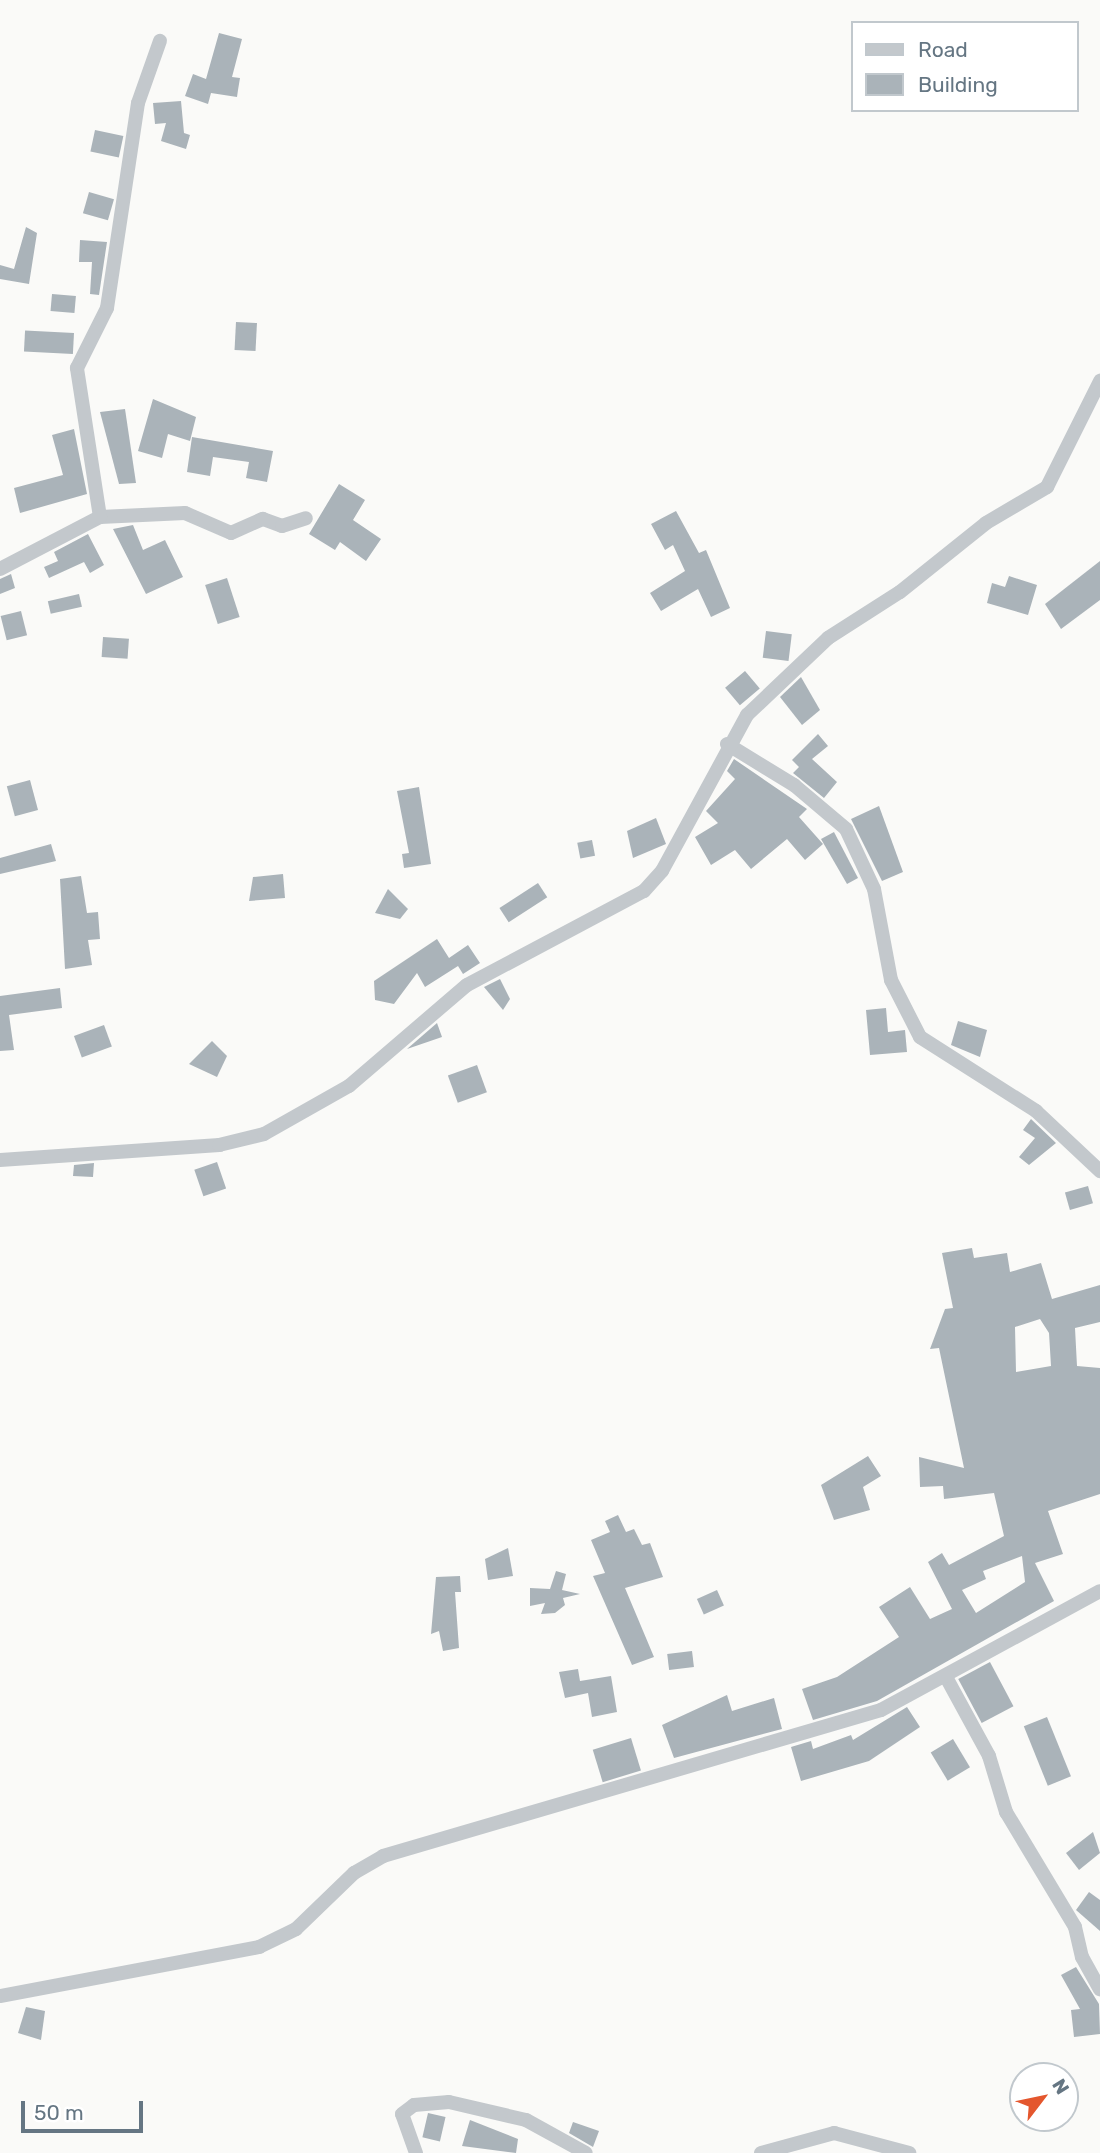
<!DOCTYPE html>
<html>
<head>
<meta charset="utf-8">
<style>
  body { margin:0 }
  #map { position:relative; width:1100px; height:2153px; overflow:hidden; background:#fafaf8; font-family:Rubik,sans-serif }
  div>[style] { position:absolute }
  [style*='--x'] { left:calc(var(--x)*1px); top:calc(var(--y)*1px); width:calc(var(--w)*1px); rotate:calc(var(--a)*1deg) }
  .building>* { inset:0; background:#aab3b9; transform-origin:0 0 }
  .street>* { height:14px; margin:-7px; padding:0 7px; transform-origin:7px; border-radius:7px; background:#c3c8cc }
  span { translate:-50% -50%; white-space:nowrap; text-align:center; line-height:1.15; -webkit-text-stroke:7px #fff; paint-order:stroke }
  .legend { position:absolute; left:851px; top:21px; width:228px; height:91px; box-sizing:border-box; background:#fff; border:2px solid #c1c8cd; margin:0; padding:9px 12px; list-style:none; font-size:21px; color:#657683 }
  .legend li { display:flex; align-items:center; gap:14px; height:35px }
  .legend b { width:35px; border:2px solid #c1c8cd }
  .north { position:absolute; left:1009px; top:2062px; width:70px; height:70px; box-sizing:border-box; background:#fff; border:2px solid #c1c8cd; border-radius:50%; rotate:58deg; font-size:19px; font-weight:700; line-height:28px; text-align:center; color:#657683 }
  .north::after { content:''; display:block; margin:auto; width:24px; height:32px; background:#e4572e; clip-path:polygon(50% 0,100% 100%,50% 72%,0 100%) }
  .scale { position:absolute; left:21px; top:2101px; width:122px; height:32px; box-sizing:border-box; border:4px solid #657683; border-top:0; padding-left:9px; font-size:21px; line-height:24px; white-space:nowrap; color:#657683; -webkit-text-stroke:5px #fff; paint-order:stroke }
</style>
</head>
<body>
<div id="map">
  <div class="building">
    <i style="clip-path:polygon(219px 33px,242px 39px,232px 77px,240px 78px,238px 90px,237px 97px,211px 93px,208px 104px,185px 96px,193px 74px,206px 79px)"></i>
    <i style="clip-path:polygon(181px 101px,184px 133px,190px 135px,186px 149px,161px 141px,166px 123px,155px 124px,153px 103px)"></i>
    <i style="left:95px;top:130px;width:29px;height:22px;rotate:12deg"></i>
    <i style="left:89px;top:192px;width:26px;height:22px;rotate:16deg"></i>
    <i style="clip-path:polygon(26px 227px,37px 233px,29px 284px,0 279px,0 265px,14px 269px)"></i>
    <i style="clip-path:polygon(80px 240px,107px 242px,99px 295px,90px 294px,92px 262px,79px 262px)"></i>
    <i style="left:52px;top:294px;width:24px;height:17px;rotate:5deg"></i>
    <i style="left:236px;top:322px;width:21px;height:28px;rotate:3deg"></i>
    <i style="left:74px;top:333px;width:21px;height:49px;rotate:93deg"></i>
    <i style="clip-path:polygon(153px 399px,196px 417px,190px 441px,168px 434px,162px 458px,138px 451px)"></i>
    <i style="clip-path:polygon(125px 409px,136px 483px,119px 484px,100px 412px)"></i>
    <i style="clip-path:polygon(74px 429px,87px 494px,20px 513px,14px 488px,63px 475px,52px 435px)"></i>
    <i style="clip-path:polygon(192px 437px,273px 451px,267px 482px,246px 478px,249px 462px,213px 457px,210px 476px,187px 472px)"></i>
    <i style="clip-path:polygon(339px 484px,365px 500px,353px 520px,381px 539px,366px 561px,340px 542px,335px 550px,309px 534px)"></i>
    <i style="clip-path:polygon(676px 511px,699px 553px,706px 550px,730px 608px,711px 617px,698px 589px,661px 611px,650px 593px,685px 571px,673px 545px,665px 550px,651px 524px)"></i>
    <i style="clip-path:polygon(133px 525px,143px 550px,165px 540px,183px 577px,146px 594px,113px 529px)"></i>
    <i style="clip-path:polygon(88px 534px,104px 565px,90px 573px,84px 562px,49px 578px,44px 567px,58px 561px,54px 552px)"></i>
    <i style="clip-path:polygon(1100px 561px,1100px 600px,1061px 629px,1045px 604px)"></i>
    <i style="clip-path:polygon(11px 574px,15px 588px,0 594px,0 579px)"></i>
    <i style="clip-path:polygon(1009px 576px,1037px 585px,1028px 615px,987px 603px,992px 583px,1005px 587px)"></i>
    <i style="left:227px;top:578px;width:41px;height:23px;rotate:72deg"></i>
    <i style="left:79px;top:594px;width:13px;height:32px;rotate:77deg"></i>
    <i style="left:21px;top:611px;width:25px;height:21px;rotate:76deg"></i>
    <i style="left:766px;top:631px;width:26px;height:27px;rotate:7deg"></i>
    <i style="left:103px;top:637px;width:26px;height:20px;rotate:4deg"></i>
    <i style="left:745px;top:671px;width:23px;height:26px;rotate:50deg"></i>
    <i style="clip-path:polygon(801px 677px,820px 710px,802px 725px,780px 697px)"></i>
    <i style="clip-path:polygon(818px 734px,828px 746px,812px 759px,837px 782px,824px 798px,793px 773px,799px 767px,792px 760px)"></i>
    <i style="clip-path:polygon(734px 759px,807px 809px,799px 817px,823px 844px,805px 860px,787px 839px,751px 869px,735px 850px,711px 865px,695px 837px,718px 823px,706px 811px,735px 779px,727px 771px)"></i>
    <i style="left:30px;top:780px;width:31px;height:24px;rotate:75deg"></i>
    <i style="clip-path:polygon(419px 787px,431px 864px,404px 868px,402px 854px,409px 853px,397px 791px)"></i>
    <i style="clip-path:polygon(879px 806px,903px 872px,882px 881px,851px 819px)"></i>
    <i style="clip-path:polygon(656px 818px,666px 844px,633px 858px,627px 831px)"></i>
    <i style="clip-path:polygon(834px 832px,858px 878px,847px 884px,821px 839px)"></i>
    <i style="left:592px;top:840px;width:16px;height:15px;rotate:79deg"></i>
    <i style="clip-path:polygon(51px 844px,56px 861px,0 874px,0 858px)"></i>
    <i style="clip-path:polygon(283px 874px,285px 898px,249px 901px,253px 877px)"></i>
    <i style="clip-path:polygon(81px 876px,87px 913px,98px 912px,100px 939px,88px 940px,92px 965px,65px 969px,60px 879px)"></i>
    <i style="left:538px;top:883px;width:17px;height:46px;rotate:57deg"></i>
    <i style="clip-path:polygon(388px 889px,408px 909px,400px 919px,375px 913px)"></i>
    <i style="clip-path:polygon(437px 939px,449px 958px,468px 945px,480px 963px,463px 974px,458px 966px,425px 987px,417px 973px,394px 1004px,375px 1000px,374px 981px)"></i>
    <i style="clip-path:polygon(500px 979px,510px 999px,503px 1010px,484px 987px)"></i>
    <i style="clip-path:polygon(60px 988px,62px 1008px,9px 1015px,14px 1050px,0 1051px,0 996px)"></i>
    <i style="clip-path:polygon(886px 1008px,888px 1032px,905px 1030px,907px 1052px,870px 1055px,866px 1010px)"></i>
    <i style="clip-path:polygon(958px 1021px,987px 1030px,980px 1057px,951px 1045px)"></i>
    <i style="clip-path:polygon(437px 1023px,442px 1037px,407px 1049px)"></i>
    <i style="left:104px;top:1025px;width:23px;height:32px;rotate:70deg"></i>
    <i style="clip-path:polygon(212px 1041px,227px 1056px,217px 1077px,189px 1064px)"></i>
    <i style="left:477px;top:1065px;width:29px;height:31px;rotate:70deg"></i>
    <i style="clip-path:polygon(1031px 1119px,1056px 1143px,1029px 1165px,1019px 1157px,1035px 1138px,1023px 1130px)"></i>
    <i style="left:217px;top:1162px;width:28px;height:24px;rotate:71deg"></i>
    <i style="clip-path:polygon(94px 1163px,93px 1177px,73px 1176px,74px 1165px)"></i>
    <i style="left:1088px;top:1186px;width:18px;height:24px;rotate:74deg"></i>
    <i style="clip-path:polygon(evenodd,972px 1248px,974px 1258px,1007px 1253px,1010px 1272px,1041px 1263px,1052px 1299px,1100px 1285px,1100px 1322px,1075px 1328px,1077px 1366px,1100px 1368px,1100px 1494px,1048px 1511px,1063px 1554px,1035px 1563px,1054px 1601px,877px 1701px,813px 1720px,802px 1689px,837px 1677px,899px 1637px,879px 1607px,910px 1587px,930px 1619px,952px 1609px,928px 1562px,942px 1553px,949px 1565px,1004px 1536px,994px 1493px,944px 1499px,943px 1486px,920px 1487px,919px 1457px,964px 1468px,939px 1348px,930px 1349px,945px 1309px,953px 1308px,942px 1253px,972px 1248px,1040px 1319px,1049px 1333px,1051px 1366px,1016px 1372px,1015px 1327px,1040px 1319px,972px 1248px,1022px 1556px,1025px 1582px,976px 1613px,962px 1590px,986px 1579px,983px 1571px,1022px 1556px)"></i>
    <i style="clip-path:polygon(868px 1456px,881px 1476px,863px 1487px,870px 1510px,834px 1520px,821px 1485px)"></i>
    <i style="clip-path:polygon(618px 1515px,626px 1532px,634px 1529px,642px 1545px,650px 1543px,663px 1577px,625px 1588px,654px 1657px,632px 1665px,593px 1576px,605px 1573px,591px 1540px,610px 1532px,605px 1521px)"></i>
    <i style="clip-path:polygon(508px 1548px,513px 1576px,488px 1580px,485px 1559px)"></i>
    <i style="clip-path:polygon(556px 1571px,566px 1574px,562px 1590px,580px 1594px,563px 1598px,565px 1605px,555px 1613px,541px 1614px,545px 1603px,530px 1606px,530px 1588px,550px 1589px)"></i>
    <i style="clip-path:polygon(460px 1576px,461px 1592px,455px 1592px,459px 1648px,443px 1651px,439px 1631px,431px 1634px,436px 1577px)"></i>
    <i style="left:717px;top:1590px;width:17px;height:22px;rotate:66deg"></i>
    <i style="left:692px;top:1651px;width:16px;height:25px;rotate:83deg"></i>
    <i style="left:990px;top:1662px;width:50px;height:36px;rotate:62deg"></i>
    <i style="clip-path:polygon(578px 1669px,580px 1681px,611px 1676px,617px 1712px,592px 1717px,588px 1693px,565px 1698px,559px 1672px)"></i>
    <i style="clip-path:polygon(727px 1695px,732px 1711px,774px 1698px,782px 1729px,674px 1758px,662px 1725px)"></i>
    <i style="clip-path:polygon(907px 1707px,920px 1727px,869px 1761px,801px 1781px,791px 1747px,811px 1741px,813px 1749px,851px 1735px,853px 1740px)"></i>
    <i style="left:1047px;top:1717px;width:64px;height:25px;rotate:68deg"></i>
    <i style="left:631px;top:1738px;width:34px;height:40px;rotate:73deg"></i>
    <i style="left:953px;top:1739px;width:33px;height:26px;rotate:59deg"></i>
    <i style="clip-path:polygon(1093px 1832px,1100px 1853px,1079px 1870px,1066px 1853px)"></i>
    <i style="clip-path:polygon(1089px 1892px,1100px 1900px,1100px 1931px,1076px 1910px)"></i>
    <i style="clip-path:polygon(1076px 1967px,1099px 2004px,1100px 2034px,1074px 2037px,1071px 2010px,1080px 2009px,1061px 1975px)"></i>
    <i style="clip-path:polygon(26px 2007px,45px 2011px,41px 2040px,18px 2033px)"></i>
    <i style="left:428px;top:2113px;width:18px;height:25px;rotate:13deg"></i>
    <i style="clip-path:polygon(470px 2120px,518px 2139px,516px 2153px,462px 2146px)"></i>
    <i style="clip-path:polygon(573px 2122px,599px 2131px,593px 2147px,569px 2133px)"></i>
  </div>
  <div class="street">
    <i style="--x:100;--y:517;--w:85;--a:-2.7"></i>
    <i style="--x:185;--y:513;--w:50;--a:23.5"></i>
    <i style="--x:231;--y:533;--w:35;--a:-24"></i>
    <i style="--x:263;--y:519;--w:20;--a:20"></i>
    <i style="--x:282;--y:526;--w:25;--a:-18"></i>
    <i style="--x:0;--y:569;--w:113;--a:-27.5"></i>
    <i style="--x:100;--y:517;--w:151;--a:-98.8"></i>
    <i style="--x:77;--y:368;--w:67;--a:-63.4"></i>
    <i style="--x:107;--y:308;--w:207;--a:-81.4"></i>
    <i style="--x:138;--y:103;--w:66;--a:-70.5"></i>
    <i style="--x:727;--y:744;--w:79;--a:31.5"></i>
    <i style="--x:794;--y:785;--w:68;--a:40.2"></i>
    <i style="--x:846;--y:829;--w:66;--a:65"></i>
    <i style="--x:874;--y:889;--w:93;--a:79.4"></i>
    <i style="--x:891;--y:980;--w:64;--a:63"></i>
    <i style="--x:920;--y:1037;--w:138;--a:32.5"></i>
    <i style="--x:1036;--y:1111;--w:88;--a:43.2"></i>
    <i style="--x:0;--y:1160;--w:220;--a:-3.9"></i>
    <i style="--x:219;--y:1145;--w:46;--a:-13.7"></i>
    <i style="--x:264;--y:1134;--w:98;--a:-29.5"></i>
    <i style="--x:349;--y:1086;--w:155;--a:-40.6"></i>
    <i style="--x:467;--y:985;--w:200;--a:-28"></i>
    <i style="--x:644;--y:891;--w:27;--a:-48"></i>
    <i style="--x:662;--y:871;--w:178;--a:-61.4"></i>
    <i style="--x:747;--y:715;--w:112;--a:-43.5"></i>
    <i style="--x:828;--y:638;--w:85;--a:-32.6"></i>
    <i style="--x:900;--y:592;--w:110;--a:-38.7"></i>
    <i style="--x:986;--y:523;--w:71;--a:-30.5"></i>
    <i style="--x:1047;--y:487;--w:119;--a:-63.4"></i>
    <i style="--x:946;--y:1677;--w:90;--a:61.4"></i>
    <i style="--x:989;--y:1756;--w:59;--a:73.1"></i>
    <i style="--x:1006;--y:1812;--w:134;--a:59"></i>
    <i style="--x:1075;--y:1927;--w:31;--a:77"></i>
    <i style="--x:1082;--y:1957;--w:37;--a:61"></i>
    <i style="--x:0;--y:1996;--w:264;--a:-10.7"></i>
    <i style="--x:259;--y:1947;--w:41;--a:-25.9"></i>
    <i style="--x:296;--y:1929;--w:81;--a:-44"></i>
    <i style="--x:354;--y:1873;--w:34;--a:-30"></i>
    <i style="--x:383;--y:1856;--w:519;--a:-16.34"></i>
    <i style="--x:881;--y:1710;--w:249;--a:-28.5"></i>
    <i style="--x:416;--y:2153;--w:41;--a:-109.7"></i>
    <i style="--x:402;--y:2114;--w:15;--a:-37"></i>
    <i style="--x:414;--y:2105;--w:35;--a:-5"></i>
    <i style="--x:449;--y:2102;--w:79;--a:13.2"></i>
    <i style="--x:526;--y:2120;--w:68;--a:28.8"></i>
    <i style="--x:761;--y:2153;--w:76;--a:-15.3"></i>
    <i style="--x:834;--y:2133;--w:78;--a:14.9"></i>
  </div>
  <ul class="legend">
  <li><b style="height:9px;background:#c3c8cc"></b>Road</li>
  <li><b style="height:19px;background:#aab3b9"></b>Building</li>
  </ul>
  <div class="north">N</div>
  <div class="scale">50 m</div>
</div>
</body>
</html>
